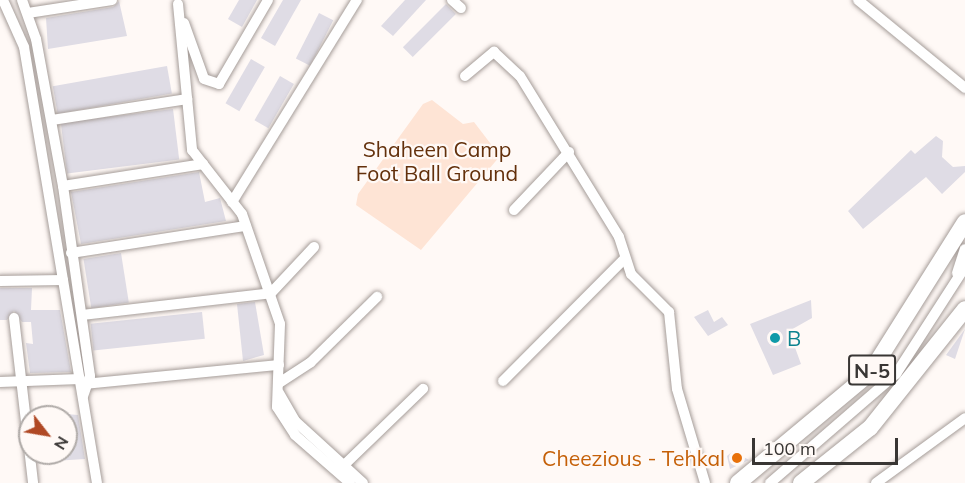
<!DOCTYPE html>
<html>
<head>
<meta charset="utf-8">
<style>
  body { margin:0 }
  #map { position:relative; width:965px; height:483px; overflow:hidden; background:#fff9f6; font-family:Mulish,sans-serif }
  div>[style] { position:absolute }
  [style*='--x'] { left:calc(var(--x)*1px); top:calc(var(--y)*1px); width:calc(var(--w)*1px); rotate:calc(var(--a)*1deg) }
  .green>* { inset:0; background:#fee4d5 }
  .building>* { inset:0; background:#dfdce5; transform-origin:0 0 }
  .roads { filter:drop-shadow(0 0 2px #a69d99) drop-shadow(0 0 2px #a69d99) }
  .minor>* { height:10px; margin:-5px; padding:0 5px; transform-origin:5px; border-radius:5px; background:#fff }
  .highway>* { height:16px; margin:-8px; padding:0 8px; transform-origin:8px; border-radius:8px; background:#fff }
  .dots>* { width:16px; height:16px; translate:-50% -50%; box-sizing:border-box; border:3px solid #fff9f6; border-radius:50% }
  span { translate:-50% -50%; white-space:nowrap; text-align:center; line-height:1.15; -webkit-text-stroke:4.5px #fff9f6; paint-order:stroke }
  .shield-label span { padding:2px 4px; background:#fff9f6; border:2px solid; border-radius:4px; -webkit-text-stroke-width:0 }
  .shield-label { font-size:20px; color:#393634; font-weight:700 }
  .park-label { font-size:21px; color:#63300b }
  .culture-label { font-size:21px; color:#0d838f }
  .left { translate:0 -50%; text-align:left }
  .food-label { font-size:21px; color:#c56008 }
  .right { translate:-100% -50%; text-align:right }
  .north { position:absolute; left:18px; top:405px; width:60px; height:60px; box-sizing:border-box; background:#fff9f6; border:2px solid #b0aba8; border-radius:50%; rotate:121deg; font-size:16px; font-weight:700; line-height:24px; text-align:center; color:#393634 }
  .north::after { content:''; display:block; margin:auto; width:21px; height:27px; background:#b04925; clip-path:polygon(50% 0,100% 100%,50% 72%,0 100%) }
  .scale { position:absolute; left:752px; top:438px; width:146px; height:27px; box-sizing:border-box; border:3px solid #393634; border-top:0; padding-left:8px; font-size:18px; line-height:21px; white-space:nowrap; color:#393634; -webkit-text-stroke:4px #fff9f6; paint-order:stroke }
</style>
</head>
<body>
<div id="map">
  <div class="green">
    <i style="clip-path:polygon(432px 100px,463px 124px,474px 122px,500px 156px,421px 250px,356px 205px,358px 194px,423px 104px)"></i>
  </div>
  <div class="building">
    <i style="clip-path:polygon(239px 0,257px 0,242px 27px,228px 19px)"></i>
    <i style="clip-path:polygon(283px 0,301px 0,275px 46px,261px 38px)"></i>
    <i style="clip-path:polygon(405px 0,426px 0,393px 36px,381px 26px)"></i>
    <i style="clip-path:polygon(119px 1px,127px 36px,48px 49px,46px 18px,113px 7px)"></i>
    <i style="left:446px;top:4px;width:14px;height:61px;rotate:45deg"></i>
    <i style="left:319px;top:13px;width:16px;height:51px;rotate:27deg"></i>
    <i style="left:251px;top:59px;width:16px;height:51px;rotate:30deg"></i>
    <i style="left:167px;top:66px;width:28px;height:116px;rotate:80deg"></i>
    <i style="left:280px;top:76px;width:16px;height:51px;rotate:30deg"></i>
    <i style="left:173px;top:109px;width:51px;height:113px;rotate:83deg"></i>
    <i style="clip-path:polygon(936px 136px,943px 141px,942px 157px,953px 167px,965px 166px,965px 172px,942px 194px,926px 177px,863px 229px,848px 211px,911px 150px,915px 154px)"></i>
    <i style="clip-path:polygon(199px 172px,205px 202px,220px 198px,226px 221px,81px 244px,71px 192px)"></i>
    <i style="left:121px;top:253px;width:50px;height:38px;rotate:81deg"></i>
    <i style="clip-path:polygon(0 288px,32px 288px,31px 310px,60px 310px,71px 372px,30px 373px,26px 343px,33px 344px,31px 322px,22px 322px,14px 311px,7px 320px,0 320px)"></i>
    <i style="clip-path:polygon(811px 300px,812px 318px,789px 331px,801px 364px,773px 375px,750px 324px)"></i>
    <i style="clip-path:polygon(255px 302px,264px 355px,243px 361px,237px 304px)"></i>
    <i style="clip-path:polygon(708px 310px,714px 322px,722px 317px,728px 325px,708px 336px,694px 317px)"></i>
    <i style="left:202px;top:312px;width:27px;height:112px;rotate:84deg"></i>
    <i style="clip-path:polygon(965px 329px,955px 359px,946px 355px)"></i>
    <i style="clip-path:polygon(66px 414px,78px 415px,85px 459px,38px 462px,37px 453px,66px 453px)"></i>
    <i style="clip-path:polygon(733px 451px,749px 460px,730px 469px,727px 456px)"></i>
  </div>
  <div class="roads">
    <div class="minor">
      <i style="--x:3;--y:0;--w:51;--a:65.9"></i>
      <i style="--x:24;--y:47;--w:442;--a:80.5"></i>
      <i style="--x:22;--y:0;--w:41;--a:70.3"></i>
      <i style="--x:36;--y:39;--w:149;--a:79.6"></i>
      <i style="--x:63;--y:186;--w:192;--a:81.9"></i>
      <i style="--x:90;--y:376;--w:21;--a:109"></i>
      <i style="--x:452;--y:0;--w:12;--a:42"></i>
      <i style="--x:858;--y:0;--w:139;--a:39.4"></i>
      <i style="--x:178;--y:4;--w:147;--a:84.5"></i>
      <i style="--x:192;--y:150;--w:81;--a:52"></i>
      <i style="--x:242;--y:214;--w:116;--a:70.9"></i>
      <i style="--x:280;--y:324;--w:83;--a:92.1"></i>
      <i style="--x:277;--y:407;--w:33;--a:57"></i>
      <i style="--x:295;--y:435;--w:73;--a:41.1"></i>
      <i style="--x:28;--y:13;--w:85;--a:-8.8"></i>
      <i style="--x:184;--y:23;--w:59;--a:70.3"></i>
      <i style="--x:204;--y:79;--w:16;--a:18"></i>
      <i style="--x:219;--y:84;--w:97;--a:-59.7"></i>
      <i style="--x:465;--y:76;--w:38;--a:-40"></i>
      <i style="--x:494;--y:52;--w:35;--a:43"></i>
      <i style="--x:520;--y:76;--w:189;--a:58.4"></i>
      <i style="--x:619;--y:237;--w:39;--a:72"></i>
      <i style="--x:631;--y:274;--w:54;--a:45"></i>
      <i style="--x:669;--y:312;--w:77;--a:84.1"></i>
      <i style="--x:677;--y:389;--w:98;--a:73.4"></i>
      <i style="--x:52;--y:120;--w:137;--a:-8.8"></i>
      <i style="--x:63;--y:186;--w:142;--a:-8.9"></i>
      <i style="--x:232;--y:202;--w:238;--a:-58.3"></i>
      <i style="--x:514;--y:210;--w:80;--a:-46.5"></i>
      <i style="--x:71;--y:253;--w:177;--a:-8.8"></i>
      <i style="--x:957;--y:273;--w:25;--a:-72"></i>
      <i style="--x:0;--y:281;--w:63;--a:-0.9"></i>
      <i style="--x:82;--y:315;--w:190;--a:-6.6"></i>
      <i style="--x:271;--y:293;--w:63;--a:-46.9"></i>
      <i style="--x:14;--y:318;--w:166;--a:83.4"></i>
      <i style="--x:503;--y:381;--w:173;--a:-45.2"></i>
      <i style="--x:0;--y:382;--w:80;--a:-2.1"></i>
      <i style="--x:279;--y:383;--w:38;--a:-33"></i>
      <i style="--x:311;--y:362;--w:93;--a:-44.6"></i>
      <i style="--x:84;--y:384;--w:196;--a:-5.6"></i>
      <i style="--x:279;--y:393;--w:32;--a:60"></i>
      <i style="--x:295;--y:421;--w:92;--a:42.4"></i>
      <i style="--x:339;--y:470;--w:117;--a:-44"></i>
      <i style="--x:770;--y:483;--w:167;--a:-40.9"></i>
      <i style="--x:896;--y:374;--w:127;--a:-57.2"></i>
      <i style="--x:876;--y:483;--w:110;--a:-36.1"></i>
    </div>
    <div class="highway">
      <i style="--x:738;--y:483;--w:172;--a:-39.8"></i>
      <i style="--x:870;--y:373;--w:178;--a:-57.8"></i>
      <i style="--x:801;--y:483;--w:88;--a:-38.6"></i>
      <i style="--x:870;--y:428;--w:152;--a:-51.4"></i>
    </div>
  </div>
  <div class="dots">
    <i style="left:775px;top:338px;background:#0f9aa8"></i>
    <i style="left:737px;top:458px;background:#e8710a"></i>
  </div>
  <div class="shield-label">
    <span style="left:872px;top:370px">N-5</span>
  </div>
  <div class="park-label">
    <span style="left:437px;top:161px">Shaheen Camp<br>Foot Ball Ground</span>
  </div>
  <div class="culture-label">
    <span class="left" style="left:787px;top:338px">B</span>
  </div>
  <div class="food-label">
    <span class="right" style="left:725px;top:458px">Cheezious - Tehkal</span>
  </div>
  <div class="north">N</div>
  <div class="scale">100 m</div>
</div>
</body>
</html>
